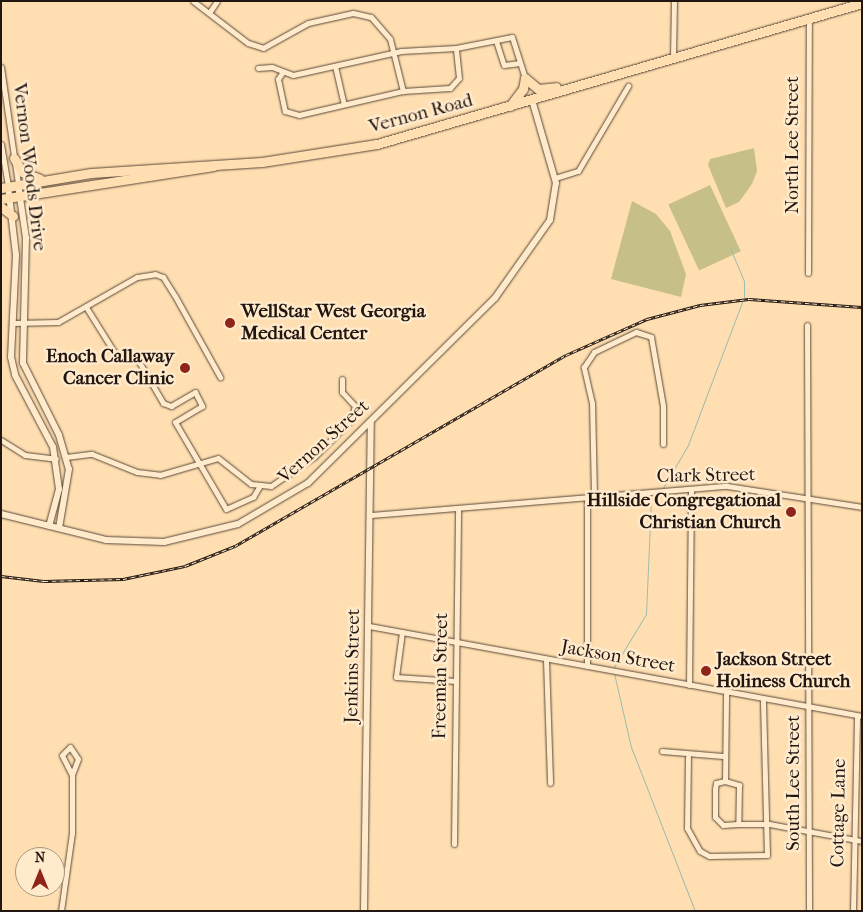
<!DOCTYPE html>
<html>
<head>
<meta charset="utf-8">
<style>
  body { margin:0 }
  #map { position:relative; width:863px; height:912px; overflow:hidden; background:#ffdfb1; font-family:"IM FELL French Canon",serif }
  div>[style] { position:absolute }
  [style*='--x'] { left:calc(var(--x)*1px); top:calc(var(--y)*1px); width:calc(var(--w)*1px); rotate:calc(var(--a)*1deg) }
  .green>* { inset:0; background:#c6c088; transform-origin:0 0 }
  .stream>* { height:1px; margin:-0.5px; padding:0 0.5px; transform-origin:0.5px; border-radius:0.5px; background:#a0bcad }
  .roads { filter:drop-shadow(0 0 1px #594839) drop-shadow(0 0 1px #594839) }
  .minor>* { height:5px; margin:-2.5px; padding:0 2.5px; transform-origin:2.5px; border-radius:2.5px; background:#ffeacc }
  .tertiary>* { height:6px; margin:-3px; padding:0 3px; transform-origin:3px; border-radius:3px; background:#ffeacc }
  .primary>* { height:9px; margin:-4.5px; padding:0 4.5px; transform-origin:4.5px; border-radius:4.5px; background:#ffdfb1 }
  .rail>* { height:3px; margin-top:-1.5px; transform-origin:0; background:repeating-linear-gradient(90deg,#ffeacc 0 4px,#221611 0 8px); box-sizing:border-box; border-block:1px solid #221611 }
  .dots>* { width:14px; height:14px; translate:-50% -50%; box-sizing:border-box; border:2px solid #ffeacc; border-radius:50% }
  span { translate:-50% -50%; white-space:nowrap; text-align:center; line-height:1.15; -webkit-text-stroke:5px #ffeacc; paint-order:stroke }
  .street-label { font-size:19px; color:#221611 }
  .poi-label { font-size:19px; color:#221611; font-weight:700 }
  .left { translate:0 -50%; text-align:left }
  .right { translate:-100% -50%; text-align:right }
  .frame { position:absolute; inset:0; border:2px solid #221611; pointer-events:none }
  .north { position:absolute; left:15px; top:847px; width:50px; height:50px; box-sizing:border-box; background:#ffeacc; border:1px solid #a79581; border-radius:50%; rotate:0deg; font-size:14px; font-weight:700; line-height:20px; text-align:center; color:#221611 }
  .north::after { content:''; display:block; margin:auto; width:18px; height:22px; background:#8f2418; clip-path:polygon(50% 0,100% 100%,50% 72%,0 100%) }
</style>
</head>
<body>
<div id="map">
  <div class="green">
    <i style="clip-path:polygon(754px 148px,757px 171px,752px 184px,739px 202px,726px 208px,708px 165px,710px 159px)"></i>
    <i style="left:710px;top:185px;width:73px;height:46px;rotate:65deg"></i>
    <i style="clip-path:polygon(632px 201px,656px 214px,670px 231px,686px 274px,681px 297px,611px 279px)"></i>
  </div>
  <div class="stream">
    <i style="--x:730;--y:248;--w:36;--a:67"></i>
    <i style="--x:744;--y:281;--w:16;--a:90"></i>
    <i style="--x:663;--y:488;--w:50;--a:-59.8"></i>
    <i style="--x:688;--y:445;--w:153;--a:-69.3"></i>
    <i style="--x:614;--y:667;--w:62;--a:-58.9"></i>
    <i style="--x:646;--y:614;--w:114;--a:-87.5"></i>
    <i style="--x:651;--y:500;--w:6;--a:-51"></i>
    <i style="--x:614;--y:673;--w:76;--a:77.1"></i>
    <i style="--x:631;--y:747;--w:176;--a:68.7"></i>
  </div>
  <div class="roads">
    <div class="minor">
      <i style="--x:193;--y:1;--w:69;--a:37.4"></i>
      <i style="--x:248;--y:43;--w:16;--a:18"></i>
      <i style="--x:263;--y:48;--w:51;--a:-29.1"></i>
      <i style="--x:308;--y:23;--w:46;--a:-12.5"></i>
      <i style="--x:353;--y:13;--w:18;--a:13"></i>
      <i style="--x:371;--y:17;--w:29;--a:49"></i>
      <i style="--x:390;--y:39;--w:54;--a:76"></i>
      <i style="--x:209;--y:13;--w:14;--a:-56"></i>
      <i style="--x:496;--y:41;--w:25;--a:72"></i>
      <i style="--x:504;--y:65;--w:16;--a:-7"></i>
      <i style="--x:673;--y:58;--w:57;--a:-89"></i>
      <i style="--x:335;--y:66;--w:39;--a:77"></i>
      <i style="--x:1;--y:67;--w:118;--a:81.7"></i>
      <i style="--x:258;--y:68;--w:14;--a:-4"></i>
      <i style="--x:272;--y:67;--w:22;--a:21"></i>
      <i style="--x:293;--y:75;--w:111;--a:-12.5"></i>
      <i style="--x:401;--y:51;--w:55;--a:-3.1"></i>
      <i style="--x:456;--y:48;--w:57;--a:-11.1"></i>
      <i style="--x:512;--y:37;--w:43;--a:72.4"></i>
      <i style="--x:282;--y:73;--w:7;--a:124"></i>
      <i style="--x:278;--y:79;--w:33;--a:78"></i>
      <i style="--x:285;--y:111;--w:15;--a:16"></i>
      <i style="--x:299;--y:115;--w:107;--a:-13"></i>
      <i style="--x:403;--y:91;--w:47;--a:-3.7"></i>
      <i style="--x:450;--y:88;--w:13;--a:-48"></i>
      <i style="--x:459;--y:78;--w:30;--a:-96"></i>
      <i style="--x:1;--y:144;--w:43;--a:80.5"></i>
      <i style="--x:555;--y:178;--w:24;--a:-17"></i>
      <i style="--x:578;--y:171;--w:99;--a:-59.5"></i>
      <i style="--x:808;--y:273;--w:255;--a:-89.8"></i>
      <i style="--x:86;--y:307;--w:57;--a:58"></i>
      <i style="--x:116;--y:355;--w:6;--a:39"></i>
      <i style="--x:121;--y:359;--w:15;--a:-16"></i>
      <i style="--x:135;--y:355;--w:56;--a:59.7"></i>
      <i style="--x:163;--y:403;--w:9;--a:21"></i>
      <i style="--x:171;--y:406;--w:28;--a:-30"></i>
      <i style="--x:195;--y:392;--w:16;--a:63"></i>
      <i style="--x:202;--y:406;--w:31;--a:149"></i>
      <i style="--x:175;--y:422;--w:101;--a:59.6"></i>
      <i style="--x:226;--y:509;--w:30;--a:-24"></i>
      <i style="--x:253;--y:497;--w:12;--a:-59"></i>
      <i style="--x:13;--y:323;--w:45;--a:-1.3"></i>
      <i style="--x:58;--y:322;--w:91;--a:-29.7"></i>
      <i style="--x:137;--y:277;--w:18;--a:-9"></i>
      <i style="--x:155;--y:274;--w:9;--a:21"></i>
      <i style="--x:163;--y:277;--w:22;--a:58"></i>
      <i style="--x:175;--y:296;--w:93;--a:60.9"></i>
      <i style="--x:807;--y:325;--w:586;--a:89.8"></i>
      <i style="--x:1;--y:440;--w:28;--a:32"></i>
      <i style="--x:25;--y:455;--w:31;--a:7"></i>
      <i style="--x:66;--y:457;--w:26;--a:-7"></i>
      <i style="--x:92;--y:454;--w:48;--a:21.8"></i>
      <i style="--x:137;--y:472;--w:23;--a:7"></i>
      <i style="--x:160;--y:475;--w:60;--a:-16.3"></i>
      <i style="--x:218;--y:458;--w:42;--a:38.2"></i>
      <i style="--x:251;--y:484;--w:20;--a:6"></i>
      <i style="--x:271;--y:486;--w:53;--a:-34.3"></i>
      <i style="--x:315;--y:456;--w:51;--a:-45"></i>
      <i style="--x:351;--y:420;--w:15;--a:-74"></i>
      <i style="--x:355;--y:406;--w:19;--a:-133"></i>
      <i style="--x:342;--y:392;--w:13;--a:-90"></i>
      <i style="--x:594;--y:496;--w:93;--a:-91.2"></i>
      <i style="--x:592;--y:403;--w:37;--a:-103"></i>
      <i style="--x:584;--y:367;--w:18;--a:-56"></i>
      <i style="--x:594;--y:352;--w:47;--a:-25.5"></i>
      <i style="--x:636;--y:332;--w:16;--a:18"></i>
      <i style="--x:651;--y:337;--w:70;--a:80.1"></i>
      <i style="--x:663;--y:406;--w:38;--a:90"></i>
      <i style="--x:371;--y:515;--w:357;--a:-4.7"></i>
      <i style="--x:727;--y:486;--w:137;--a:8.8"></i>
      <i style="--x:369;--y:626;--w:501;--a:10.35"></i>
      <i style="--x:402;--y:632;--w:45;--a:97.6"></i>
      <i style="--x:396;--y:677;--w:60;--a:3.8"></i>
      <i style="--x:546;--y:660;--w:123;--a:88.1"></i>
      <i style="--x:587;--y:666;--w:169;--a:-90"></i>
      <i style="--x:689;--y:685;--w:196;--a:-89.4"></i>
      <i style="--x:662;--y:751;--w:61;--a:4.7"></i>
      <i style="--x:688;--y:757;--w:71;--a:90.8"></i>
      <i style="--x:687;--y:828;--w:26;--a:61"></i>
      <i style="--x:700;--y:851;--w:10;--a:29"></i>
      <i style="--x:709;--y:856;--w:58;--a:-1"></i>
      <i style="--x:767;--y:855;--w:156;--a:-91.5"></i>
      <i style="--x:725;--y:781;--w:15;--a:16"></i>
      <i style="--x:739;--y:785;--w:39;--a:91"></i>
      <i style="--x:738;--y:824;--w:15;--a:176"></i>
      <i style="--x:723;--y:825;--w:11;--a:-135"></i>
      <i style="--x:715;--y:817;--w:28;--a:-90"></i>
      <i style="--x:715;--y:789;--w:6;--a:-81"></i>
      <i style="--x:716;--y:783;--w:9;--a:-13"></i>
      <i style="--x:725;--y:781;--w:88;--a:-89.3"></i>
      <i style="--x:738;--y:824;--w:31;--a:0"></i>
      <i style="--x:769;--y:824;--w:95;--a:10.4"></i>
      <i style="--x:454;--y:844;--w:335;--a:-89.3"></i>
      <i style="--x:61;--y:911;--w:79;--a:-82"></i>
      <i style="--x:72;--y:833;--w:58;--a:-90"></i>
      <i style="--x:72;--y:775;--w:22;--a:-117"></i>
      <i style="--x:62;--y:755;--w:11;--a:-45"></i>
      <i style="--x:70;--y:747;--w:14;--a:56"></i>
      <i style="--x:78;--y:759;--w:17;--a:111"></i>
      <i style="--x:853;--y:911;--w:195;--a:-88.8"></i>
    </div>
    <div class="tertiary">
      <i style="--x:18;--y:184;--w:55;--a:81.6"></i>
      <i style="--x:26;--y:238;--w:125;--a:91.4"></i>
      <i style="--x:23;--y:363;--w:80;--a:63.4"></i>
      <i style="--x:59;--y:435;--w:35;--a:74"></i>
      <i style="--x:69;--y:469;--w:60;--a:99.6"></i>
      <i style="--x:8;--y:186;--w:69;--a:83.4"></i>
      <i style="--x:16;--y:255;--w:102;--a:92.8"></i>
      <i style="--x:11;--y:357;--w:18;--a:77"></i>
      <i style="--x:15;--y:375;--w:81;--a:62.2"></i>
      <i style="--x:53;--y:447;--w:42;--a:81.9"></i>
      <i style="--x:59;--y:489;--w:38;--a:105"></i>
      <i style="--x:1;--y:514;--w:108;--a:13.9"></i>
      <i style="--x:106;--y:540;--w:58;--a:2"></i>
      <i style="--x:164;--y:542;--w:76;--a:-13.7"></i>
      <i style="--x:238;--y:524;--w:81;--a:-30.4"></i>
      <i style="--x:308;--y:483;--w:263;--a:-44.7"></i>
      <i style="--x:495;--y:298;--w:95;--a:-54.8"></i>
      <i style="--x:550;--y:220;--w:37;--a:-81"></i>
      <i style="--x:556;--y:183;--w:86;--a:-106.1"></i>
      <i style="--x:364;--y:911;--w:488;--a:-89.2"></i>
    </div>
    <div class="primary">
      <i style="--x:525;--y:78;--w:17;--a:40"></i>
      <i style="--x:538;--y:89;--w:18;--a:-6"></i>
      <i style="--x:510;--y:106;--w:21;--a:-53"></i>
      <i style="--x:523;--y:89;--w:11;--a:-80"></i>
      <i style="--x:14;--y:158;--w:16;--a:60"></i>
      <i style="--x:22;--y:172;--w:19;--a:21"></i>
      <i style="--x:1;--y:188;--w:91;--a:-9.5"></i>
      <i style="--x:91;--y:173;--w:171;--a:-3.7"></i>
      <i style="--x:262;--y:162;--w:116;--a:-8.9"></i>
      <i style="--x:377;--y:144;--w:505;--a:-16.21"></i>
      <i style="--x:1;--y:199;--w:215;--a:-8.8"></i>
      <i style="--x:1;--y:207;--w:15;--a:37"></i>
    </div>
  </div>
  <div class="rail">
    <i style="--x:1;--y:576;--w:43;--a:6.6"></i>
    <i style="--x:44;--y:581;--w:79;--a:-1.5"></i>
    <i style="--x:123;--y:579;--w:63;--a:-11.8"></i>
    <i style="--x:185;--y:566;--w:54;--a:-21.8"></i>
    <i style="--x:235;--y:546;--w:382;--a:-30"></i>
    <i style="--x:566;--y:355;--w:89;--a:-24"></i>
    <i style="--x:647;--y:319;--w:55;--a:-14.8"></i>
    <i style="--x:700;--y:305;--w:49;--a:-7"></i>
    <i style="--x:749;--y:299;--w:113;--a:4"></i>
  </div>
  <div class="dots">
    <i style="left:230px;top:323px;background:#8f2418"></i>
    <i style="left:185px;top:368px;background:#8f2418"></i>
    <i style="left:791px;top:512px;background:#8f2418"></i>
    <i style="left:706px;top:671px;background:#8f2418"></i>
  </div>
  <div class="street-label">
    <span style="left:421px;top:114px;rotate:-15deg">Vernon Road</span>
    <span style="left:793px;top:145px;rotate:-90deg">North Lee Street</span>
    <span style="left:29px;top:167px;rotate:83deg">Vernon Woods Drive</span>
    <span style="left:324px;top:442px;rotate:-42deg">Vernon Street</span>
    <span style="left:706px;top:476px;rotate:-1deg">Clark Street</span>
    <span style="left:618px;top:657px;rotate:10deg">Jackson Street</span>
    <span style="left:353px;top:666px;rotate:-89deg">Jenkins Street</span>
    <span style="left:441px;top:676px;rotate:-89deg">Freeman Street</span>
    <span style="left:794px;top:783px;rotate:-90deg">South Lee Street</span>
    <span style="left:839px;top:813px;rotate:-89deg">Cottage Lane</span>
  </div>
  <div class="poi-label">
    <span class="left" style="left:241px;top:323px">WellStar West Georgia<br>Medical Center</span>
    <span class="right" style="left:174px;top:368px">Enoch Callaway<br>Cancer Clinic</span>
    <span class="right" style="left:781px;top:512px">Hillside Congregational<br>Christian Church</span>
    <span class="left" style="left:716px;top:671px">Jackson Street<br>Holiness Church</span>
  </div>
  <div class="frame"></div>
  <div class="north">N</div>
</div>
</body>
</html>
